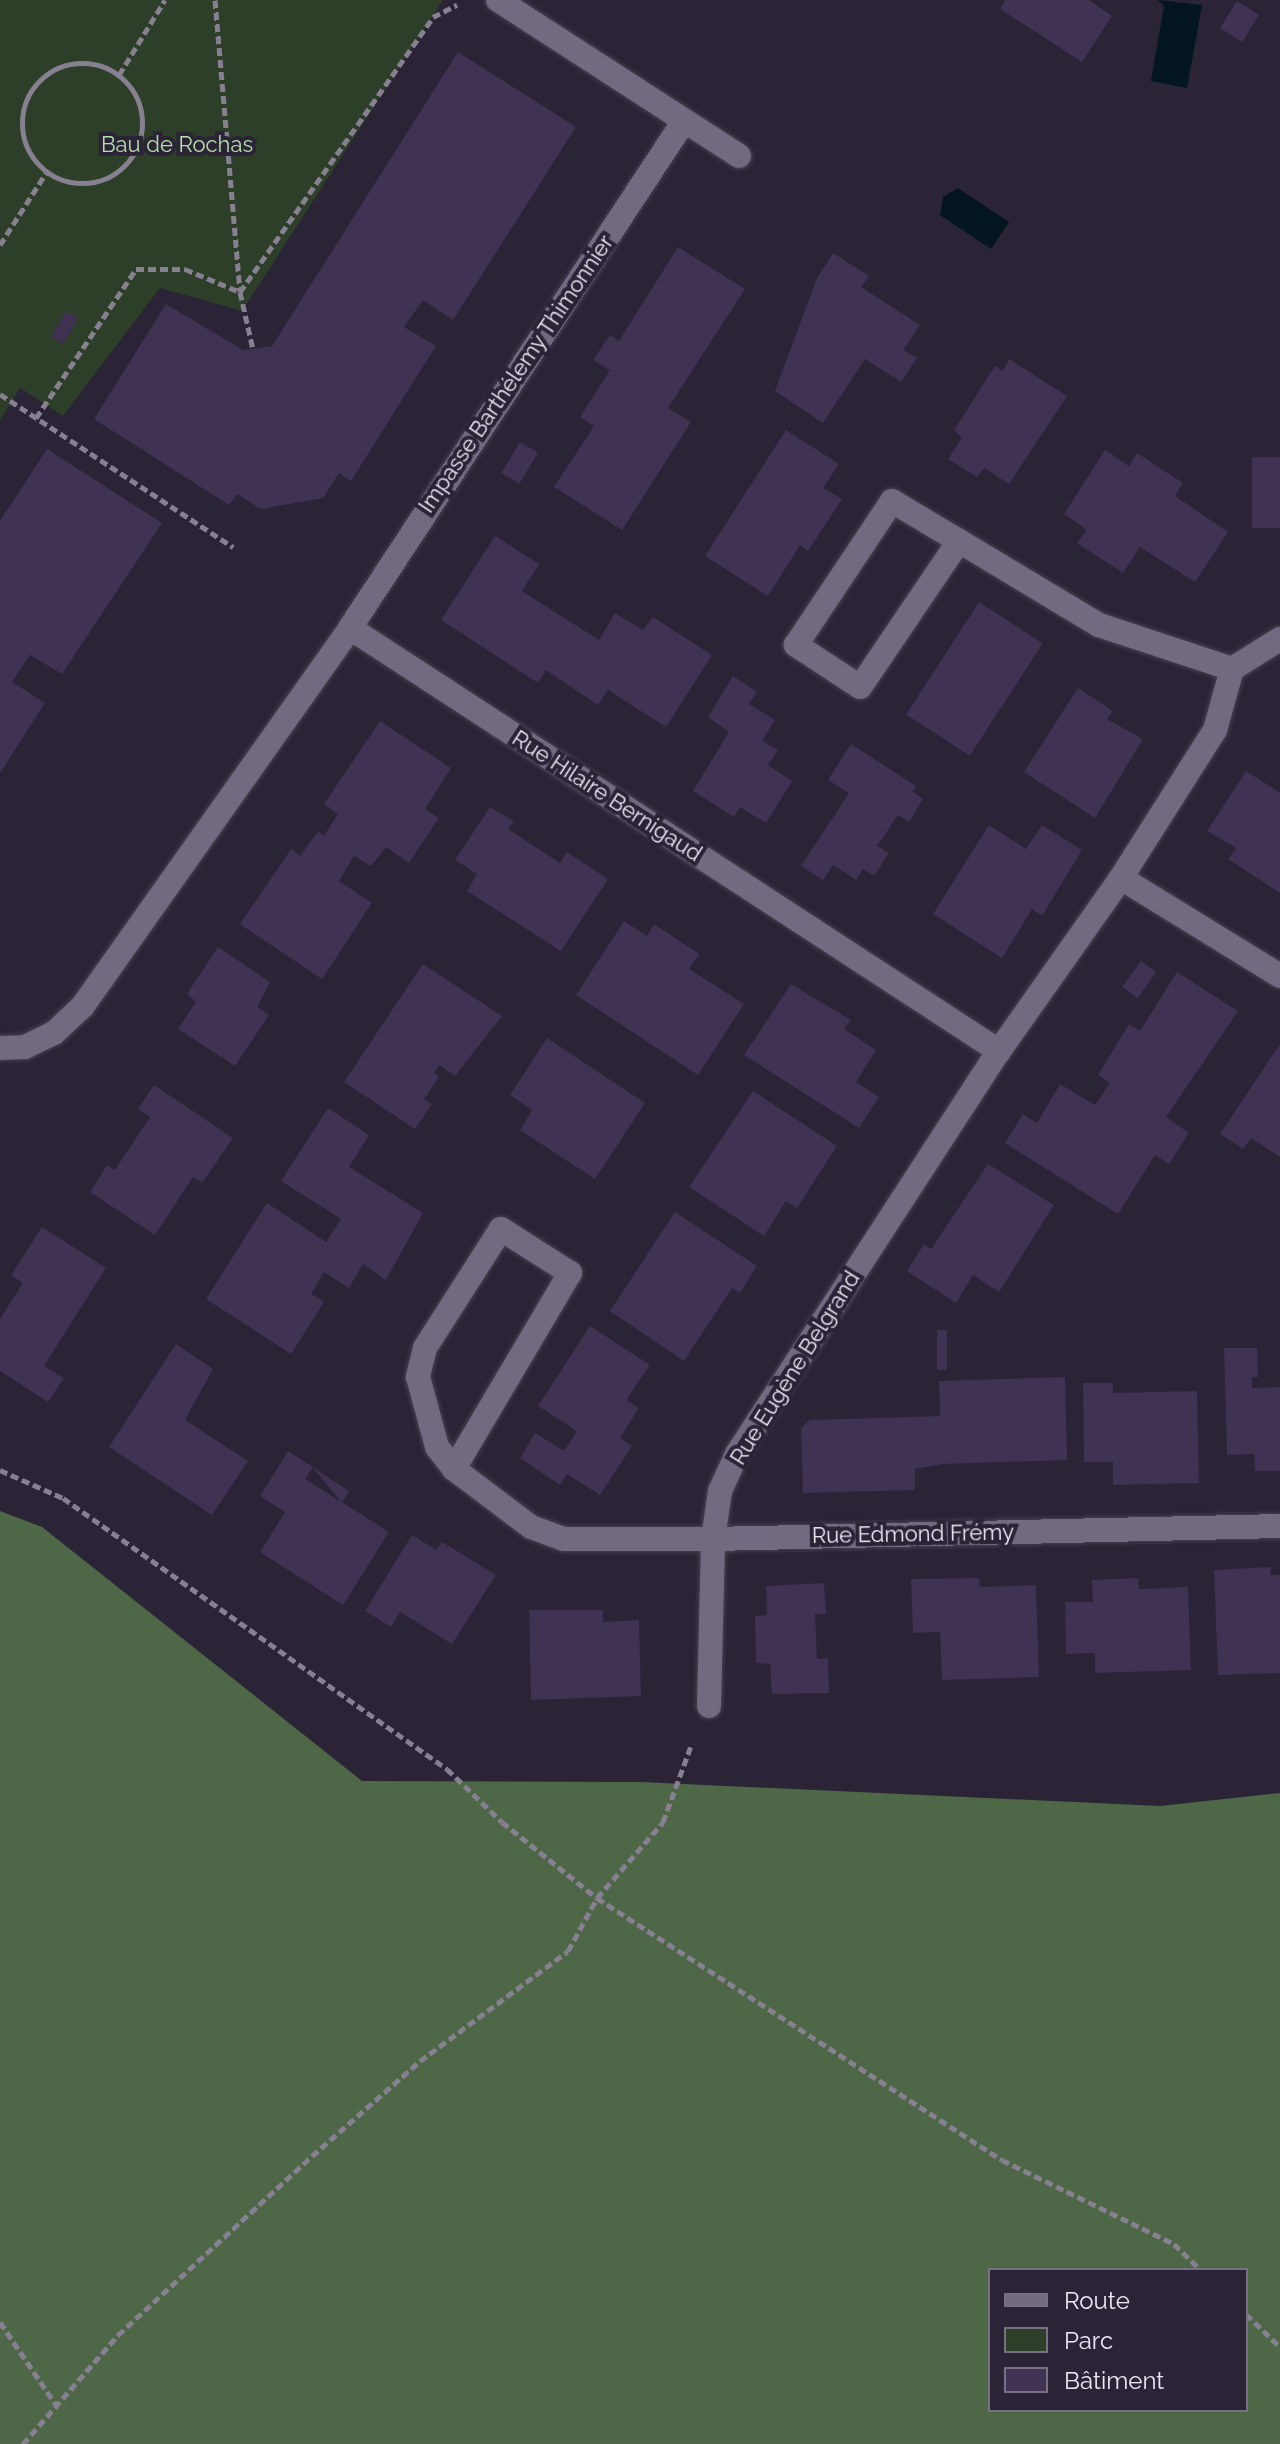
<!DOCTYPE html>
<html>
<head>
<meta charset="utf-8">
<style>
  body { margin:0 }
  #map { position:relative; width:1280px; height:2444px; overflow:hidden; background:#2b2336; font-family:Raleway,sans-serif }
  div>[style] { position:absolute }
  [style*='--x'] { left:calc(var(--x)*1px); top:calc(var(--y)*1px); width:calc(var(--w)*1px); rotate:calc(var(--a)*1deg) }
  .green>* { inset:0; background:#2d3e29 }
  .forest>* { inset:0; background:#4d6747 }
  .water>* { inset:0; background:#021520 }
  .building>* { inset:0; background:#3f3252; transform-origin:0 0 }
  .path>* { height:5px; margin-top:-2.5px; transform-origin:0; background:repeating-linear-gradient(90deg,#868090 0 8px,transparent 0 12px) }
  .path>.ring { margin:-2.5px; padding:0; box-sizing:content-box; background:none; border:5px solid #868090; border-radius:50% }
  .roads { filter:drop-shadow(0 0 2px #474151) drop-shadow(0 0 2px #474151) }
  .minor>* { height:24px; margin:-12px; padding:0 12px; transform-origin:12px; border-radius:12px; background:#726a81 }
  span { translate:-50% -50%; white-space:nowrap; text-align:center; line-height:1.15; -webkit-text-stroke:8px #2b2336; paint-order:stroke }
  .park-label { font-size:22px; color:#b2dfa8 }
  .street-label { font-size:22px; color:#ebe7f4 }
  .legend { position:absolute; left:988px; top:2268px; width:260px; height:144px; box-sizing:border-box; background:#2b2336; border:2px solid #787182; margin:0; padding:10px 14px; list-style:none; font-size:24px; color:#ebe7f4 }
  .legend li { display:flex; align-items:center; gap:16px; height:40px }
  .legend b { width:40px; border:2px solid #787182 }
</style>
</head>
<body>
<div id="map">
  <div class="green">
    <i style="clip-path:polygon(0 0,443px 0,242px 311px,160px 288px,63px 416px,20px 388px,0 421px)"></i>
  </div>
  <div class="forest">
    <i style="clip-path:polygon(evenodd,0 1511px,42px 1527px,362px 1781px,641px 1782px,1160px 1806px,1280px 1793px,1280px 2444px,0 2444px,0 1511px,990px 2270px,1246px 2270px,1246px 2410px,990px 2410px,990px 2270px)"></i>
  </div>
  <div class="water">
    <i style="clip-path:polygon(1158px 0,1202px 5px,1187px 88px,1151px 81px,1164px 6px)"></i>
    <i style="clip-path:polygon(958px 188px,1009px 222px,991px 249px,940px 215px,943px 197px)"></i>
  </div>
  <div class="building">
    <i style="clip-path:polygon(1006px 0,1089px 0,1112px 16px,1082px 62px,1000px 9px)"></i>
    <i style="left:1237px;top:1px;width:26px;height:32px;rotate:32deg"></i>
    <i style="clip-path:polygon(458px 52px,576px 127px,453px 320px,423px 300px,404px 327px,436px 346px,351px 481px,339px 473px,323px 498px,261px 509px,237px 494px,229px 505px,94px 419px,166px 304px,243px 350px,272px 346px)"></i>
    <i style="clip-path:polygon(678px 247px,745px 289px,668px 408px,691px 422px,622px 530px,554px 487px,594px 426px,580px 417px,610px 370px,593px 360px,610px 335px,619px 341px)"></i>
    <i style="clip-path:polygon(833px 253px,869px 276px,861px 287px,920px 325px,903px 350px,917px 358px,901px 382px,865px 359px,823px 423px,775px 391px,817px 278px)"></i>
    <i style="left:66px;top:311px;width:14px;height:30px;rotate:30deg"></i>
    <i style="clip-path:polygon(1009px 359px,1067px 396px,1009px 484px,984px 468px,977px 477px,948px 459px,962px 438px,954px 430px,995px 366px,1003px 371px)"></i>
    <i style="clip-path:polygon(786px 430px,839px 464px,823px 488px,842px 499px,808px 551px,800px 545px,768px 596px,705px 556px)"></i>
    <i style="left:520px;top:442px;width:21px;height:36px;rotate:31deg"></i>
    <i style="clip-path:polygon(47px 449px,162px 523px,62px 674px,30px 655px,12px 682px,45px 703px,0 773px,0 521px)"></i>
    <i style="clip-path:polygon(1105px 450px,1129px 466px,1137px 453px,1183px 483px,1175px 496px,1228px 532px,1195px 582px,1140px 547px,1123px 573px,1077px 543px,1087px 530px,1064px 514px)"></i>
    <i style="left:1252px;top:457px;width:28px;height:71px"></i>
    <i style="clip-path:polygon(495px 536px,539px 564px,522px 591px,599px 640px,615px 613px,643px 630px,653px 617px,712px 655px,666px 727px,608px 690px,598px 705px,546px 670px,538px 683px,441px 620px)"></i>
    <i style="left:979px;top:602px;width:76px;height:134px;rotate:33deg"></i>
    <i style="clip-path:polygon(733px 676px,757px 692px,749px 704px,775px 720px,762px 741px,778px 750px,768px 765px,792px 781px,766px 823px,740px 807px,734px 817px,693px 791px,729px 732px,708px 717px)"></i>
    <i style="clip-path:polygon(1078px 688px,1113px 711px,1107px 719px,1143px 739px,1095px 818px,1024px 772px)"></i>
    <i style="clip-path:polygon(380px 721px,451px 768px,425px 809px,439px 818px,409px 863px,386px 847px,371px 866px,354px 856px,339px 881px,372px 903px,322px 979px,240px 924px,291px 849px,300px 856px,318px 831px,324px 836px,338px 814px,324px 804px)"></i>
    <i style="clip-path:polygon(851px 744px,916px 786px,913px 792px,923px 799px,909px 822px,898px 815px,877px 846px,889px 853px,874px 876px,863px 869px,856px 880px,833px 865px,823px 880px,801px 866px,849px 793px,828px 780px)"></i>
    <i style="clip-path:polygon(1246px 771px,1280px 793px,1280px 893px,1228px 859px,1236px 848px,1207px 831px)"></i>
    <i style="clip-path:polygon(490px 807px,514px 821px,508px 829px,560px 863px,567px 852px,608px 879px,561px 951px,467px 891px,477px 874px,455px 860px)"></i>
    <i style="clip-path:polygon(989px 825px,1026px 849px,1042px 825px,1082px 850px,1042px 916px,1032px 909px,1002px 958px,933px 914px)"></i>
    <i style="clip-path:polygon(624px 921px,647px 936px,654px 924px,699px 954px,689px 969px,744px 1004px,698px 1075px,576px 995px)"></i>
    <i style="clip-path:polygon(218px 947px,270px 982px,257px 1007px,269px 1015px,235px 1066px,178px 1029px,196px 1002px,187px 994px)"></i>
    <i style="left:1141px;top:961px;width:19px;height:32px;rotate:36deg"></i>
    <i style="clip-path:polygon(423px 964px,502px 1016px,455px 1076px,439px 1065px,434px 1073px,439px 1077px,424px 1099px,432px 1104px,415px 1129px,344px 1082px)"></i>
    <i style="clip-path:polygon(1177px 972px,1238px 1011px,1166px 1117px,1189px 1133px,1169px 1164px,1155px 1155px,1118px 1214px,1005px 1143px,1023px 1114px,1037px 1123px,1060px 1084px,1095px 1105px,1110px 1083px,1098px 1075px,1129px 1024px,1140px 1031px)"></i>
    <i style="clip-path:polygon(791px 984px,851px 1020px,844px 1029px,876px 1050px,856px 1082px,879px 1097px,859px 1128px,744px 1055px)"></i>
    <i style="clip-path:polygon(547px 1038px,645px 1103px,595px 1179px,520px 1130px,532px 1110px,510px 1095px)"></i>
    <i style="clip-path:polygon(1280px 1044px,1280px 1157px,1251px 1138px,1243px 1149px,1220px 1134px)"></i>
    <i style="clip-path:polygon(154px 1085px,233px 1138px,202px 1183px,193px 1177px,155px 1235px,90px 1192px,107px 1165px,115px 1170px,150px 1117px,138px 1109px)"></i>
    <i style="clip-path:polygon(753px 1091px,837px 1146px,797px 1208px,786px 1201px,764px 1236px,689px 1187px)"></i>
    <i style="clip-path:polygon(328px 1108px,369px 1135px,349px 1167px,423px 1213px,386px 1280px,363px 1264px,349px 1288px,324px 1272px,311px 1294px,324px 1302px,291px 1354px,206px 1299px,267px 1203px,326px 1242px,341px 1219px,281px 1181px)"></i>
    <i style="clip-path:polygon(988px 1164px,1054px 1205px,999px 1292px,973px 1275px,956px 1303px,907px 1271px,924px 1244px,931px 1249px)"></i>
    <i style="clip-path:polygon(675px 1212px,757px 1266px,740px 1293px,732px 1288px,684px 1361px,610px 1311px)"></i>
    <i style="clip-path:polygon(42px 1227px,106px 1268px,44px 1366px,64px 1378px,48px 1402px,0 1371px,0 1319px,23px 1283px,11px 1275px)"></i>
    <i style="clip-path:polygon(590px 1326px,650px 1365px,626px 1400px,639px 1408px,620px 1438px,632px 1446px,600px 1495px,567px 1474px,560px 1485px,520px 1458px,535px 1433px,564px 1451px,577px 1431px,538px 1406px)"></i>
    <i style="left:937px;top:1330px;width:10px;height:40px"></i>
    <i style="clip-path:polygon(176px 1344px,213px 1369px,185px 1420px,248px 1461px,212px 1515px,109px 1447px)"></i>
    <i style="clip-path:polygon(1224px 1348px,1257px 1348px,1258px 1377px,1252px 1377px,1252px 1388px,1280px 1387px,1280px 1471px,1255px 1471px,1254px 1454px,1227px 1455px)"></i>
    <i style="clip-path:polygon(1065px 1377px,1067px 1460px,942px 1464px,915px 1469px,915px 1490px,803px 1493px,801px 1428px,810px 1420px,940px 1416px,939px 1381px)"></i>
    <i style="clip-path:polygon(1083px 1383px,1113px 1383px,1113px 1393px,1197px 1391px,1199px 1483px,1113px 1485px,1113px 1462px,1084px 1462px)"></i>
    <i style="clip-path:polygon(288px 1451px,313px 1467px,305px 1479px,389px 1532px,343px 1605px,260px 1552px,285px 1512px,260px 1496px)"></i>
    <i style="clip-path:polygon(314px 1468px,349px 1491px,342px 1503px,314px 1469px)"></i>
    <i style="clip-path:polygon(412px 1535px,436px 1550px,442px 1542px,496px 1575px,452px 1644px,400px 1612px,391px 1627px,365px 1611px)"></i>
    <i style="clip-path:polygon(1271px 1567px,1270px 1575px,1280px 1575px,1280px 1673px,1218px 1675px,1214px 1570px)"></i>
    <i style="clip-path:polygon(979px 1578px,980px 1587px,1036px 1585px,1039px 1677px,942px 1680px,940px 1632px,913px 1633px,911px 1579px)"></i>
    <i style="clip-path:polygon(1138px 1578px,1139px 1589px,1188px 1587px,1191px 1670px,1095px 1673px,1095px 1653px,1066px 1654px,1065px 1602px,1093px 1602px,1092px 1580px)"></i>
    <i style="clip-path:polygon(824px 1583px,826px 1614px,815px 1614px,817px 1659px,828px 1658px,829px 1693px,772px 1694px,770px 1664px,756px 1663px,755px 1616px,767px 1615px,766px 1586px)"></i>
    <i style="clip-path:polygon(529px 1610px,603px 1610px,603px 1622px,639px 1620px,641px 1696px,531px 1700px)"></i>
  </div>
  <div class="path">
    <i style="--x:215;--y:0;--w:293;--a:85.1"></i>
    <i style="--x:240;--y:292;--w:58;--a:77.2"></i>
    <i class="ring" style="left:22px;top:63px;width:115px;height:115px"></i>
    <i style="--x:119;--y:75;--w:88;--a:-58.5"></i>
    <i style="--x:0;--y:245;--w:85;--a:-57.4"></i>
    <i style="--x:0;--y:394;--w:279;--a:33.3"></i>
    <i style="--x:36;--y:418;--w:179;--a:-56.1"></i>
    <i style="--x:136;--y:269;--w:49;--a:0"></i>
    <i style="--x:185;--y:269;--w:60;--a:22.7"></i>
    <i style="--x:240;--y:292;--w:336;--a:-54.9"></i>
    <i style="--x:433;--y:17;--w:27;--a:-27"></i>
    <i style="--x:0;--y:1470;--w:69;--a:24"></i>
    <i style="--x:63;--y:1498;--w:470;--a:35.2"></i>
    <i style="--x:447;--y:1769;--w:76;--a:43.9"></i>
    <i style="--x:502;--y:1822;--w:122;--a:38.7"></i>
    <i style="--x:597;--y:1898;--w:101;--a:-49"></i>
    <i style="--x:663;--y:1822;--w:84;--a:-69.8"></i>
    <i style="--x:1246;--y:2314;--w:47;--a:44.1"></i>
    <i style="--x:0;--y:2322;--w:100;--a:56"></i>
    <i style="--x:23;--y:2444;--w:145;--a:-48.9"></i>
    <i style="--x:118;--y:2335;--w:264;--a:-42.7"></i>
    <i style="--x:312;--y:2156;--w:144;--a:-41.3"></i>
    <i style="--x:420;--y:2061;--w:184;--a:-36.6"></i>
    <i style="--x:568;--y:1951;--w:60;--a:-61.3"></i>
    <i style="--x:597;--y:1898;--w:482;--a:32.9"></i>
    <i style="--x:1002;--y:2160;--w:191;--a:26"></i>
    <i style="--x:1174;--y:2244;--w:37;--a:44"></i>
  </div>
  <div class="roads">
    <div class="minor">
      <i style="--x:498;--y:0;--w:287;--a:32.9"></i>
      <i style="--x:959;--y:541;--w:176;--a:124.1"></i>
      <i style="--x:860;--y:687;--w:77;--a:-146.7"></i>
      <i style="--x:796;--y:645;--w:173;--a:-56.3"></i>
      <i style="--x:892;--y:501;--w:78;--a:30.8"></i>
      <i style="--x:959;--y:541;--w:163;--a:31"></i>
      <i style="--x:1099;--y:625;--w:140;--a:18.3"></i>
      <i style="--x:350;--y:628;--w:607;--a:-56.62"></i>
      <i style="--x:1121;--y:878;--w:175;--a:-57.6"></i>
      <i style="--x:1215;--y:730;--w:63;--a:-74.4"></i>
      <i style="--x:1232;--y:669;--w:57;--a:-32"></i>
      <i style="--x:0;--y:1048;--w:25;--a:-2"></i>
      <i style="--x:25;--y:1047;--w:32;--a:-26"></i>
      <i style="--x:54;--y:1033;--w:38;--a:-43"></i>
      <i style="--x:82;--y:1007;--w:464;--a:-54.7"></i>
      <i style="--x:350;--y:628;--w:775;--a:33.1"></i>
      <i style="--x:999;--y:1051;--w:212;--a:-54.8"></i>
      <i style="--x:1121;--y:878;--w:187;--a:31.6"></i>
      <i style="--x:454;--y:1469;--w:228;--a:-59.4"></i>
      <i style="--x:570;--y:1273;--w:82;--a:-147.5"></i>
      <i style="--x:501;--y:1229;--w:141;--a:122.6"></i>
      <i style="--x:425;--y:1348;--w:30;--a:104"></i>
      <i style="--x:418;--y:1377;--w:73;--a:74.8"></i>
      <i style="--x:437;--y:1447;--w:28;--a:52"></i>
      <i style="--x:454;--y:1469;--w:96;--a:37"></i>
      <i style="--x:531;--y:1527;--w:35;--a:20"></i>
      <i style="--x:564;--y:1539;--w:149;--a:0"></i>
      <i style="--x:713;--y:1539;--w:49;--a:-81.7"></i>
      <i style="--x:720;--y:1491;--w:41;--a:-65.3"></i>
      <i style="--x:737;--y:1454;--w:481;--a:-57"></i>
      <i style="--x:709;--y:1706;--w:167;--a:-88.6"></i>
      <i style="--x:713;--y:1539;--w:567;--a:-1.31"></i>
    </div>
  </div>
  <div class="park-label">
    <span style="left:177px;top:145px">Bau de Rochas</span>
  </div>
  <div class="street-label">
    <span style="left:516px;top:374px;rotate:-56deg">Impasse Barthélemy Thimonnier</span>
    <span style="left:607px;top:796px;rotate:33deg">Rue Hilaire Bernigaud</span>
    <span style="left:795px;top:1368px;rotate:-58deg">Rue Eugène Belgrand</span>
    <span style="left:913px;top:1534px;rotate:-1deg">Rue Edmond Frémy</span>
  </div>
  <ul class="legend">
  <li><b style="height:10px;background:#726a81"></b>Route</li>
  <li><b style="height:22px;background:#2d3e29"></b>Parc</li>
  <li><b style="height:22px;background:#3f3252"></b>Bâtiment</li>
  </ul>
</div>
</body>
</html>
